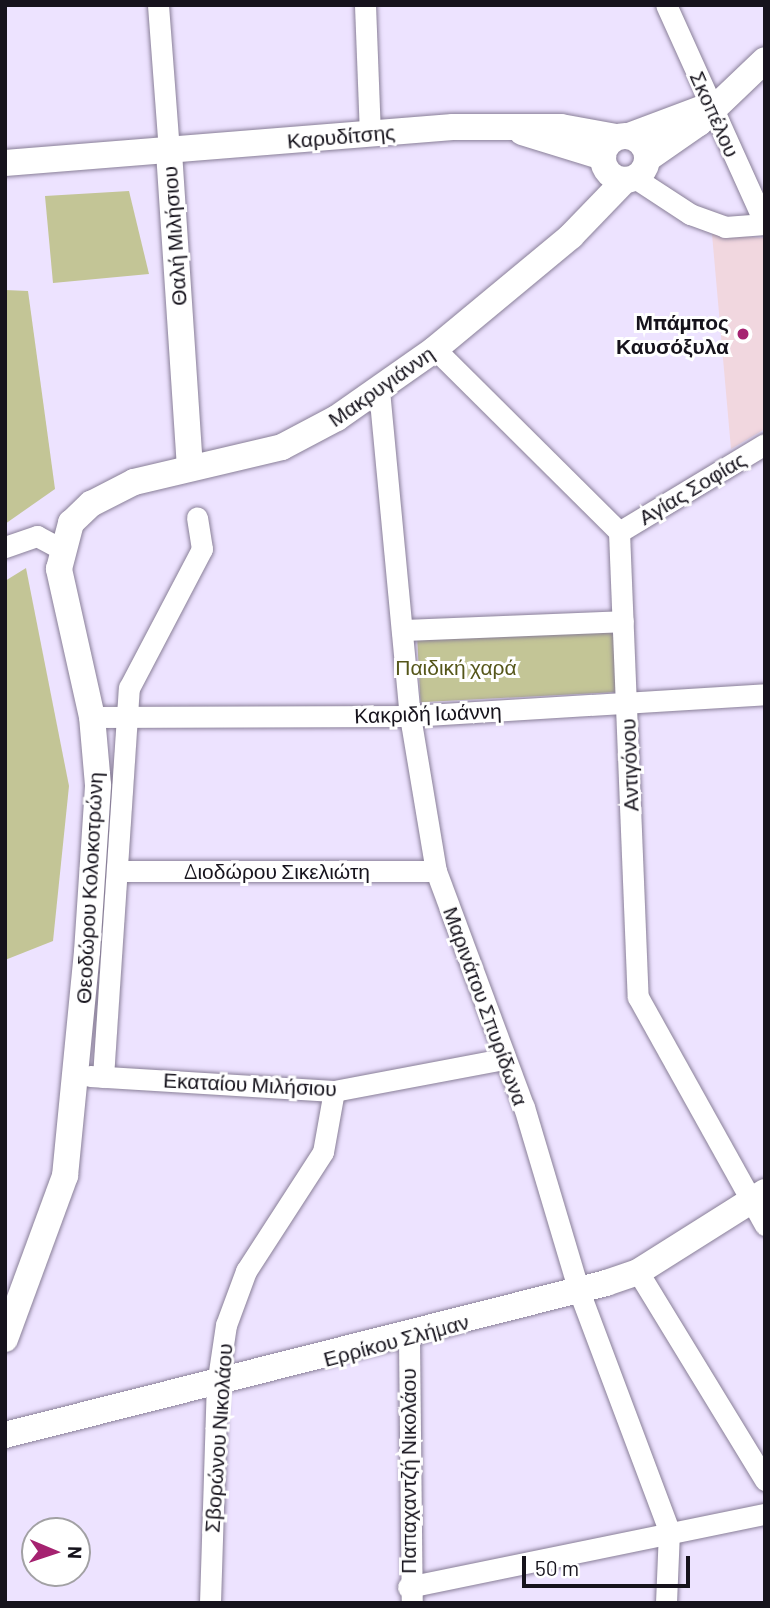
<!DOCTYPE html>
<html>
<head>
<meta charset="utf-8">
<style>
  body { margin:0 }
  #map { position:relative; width:770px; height:1608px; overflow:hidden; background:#ede3ff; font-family:Barlow,sans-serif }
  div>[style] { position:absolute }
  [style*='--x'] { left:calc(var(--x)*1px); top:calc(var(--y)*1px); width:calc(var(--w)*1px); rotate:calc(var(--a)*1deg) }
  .industrial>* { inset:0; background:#f1d7df }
  .green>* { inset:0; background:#c3c596; transform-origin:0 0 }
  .roads { filter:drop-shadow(0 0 2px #897f98) drop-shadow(0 0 2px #897f98) }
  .minor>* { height:21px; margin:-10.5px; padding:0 10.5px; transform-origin:10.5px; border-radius:10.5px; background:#fff }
  .tertiary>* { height:26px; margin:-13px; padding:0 13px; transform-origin:13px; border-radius:13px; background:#fff }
  .tertiary>.ring { margin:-13px; padding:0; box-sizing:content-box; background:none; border:26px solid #fff; border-radius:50% }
  .dots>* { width:19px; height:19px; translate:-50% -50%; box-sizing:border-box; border:4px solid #fff; border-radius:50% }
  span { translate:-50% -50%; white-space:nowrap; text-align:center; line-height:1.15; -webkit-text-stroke:6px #fff; paint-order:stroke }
  .street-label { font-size:21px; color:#16131c }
  .poi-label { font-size:21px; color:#16131c; font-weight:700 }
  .right { translate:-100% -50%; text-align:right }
  .park-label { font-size:21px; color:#55561a }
  .frame { position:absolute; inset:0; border:7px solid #16131c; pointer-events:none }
  .north { position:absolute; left:21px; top:1517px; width:70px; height:70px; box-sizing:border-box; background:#fff; border:2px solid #a2a1a4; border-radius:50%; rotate:92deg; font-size:19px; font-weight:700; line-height:28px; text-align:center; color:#16131c }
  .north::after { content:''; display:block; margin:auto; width:24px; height:32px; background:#a52270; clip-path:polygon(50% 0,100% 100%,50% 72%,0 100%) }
  .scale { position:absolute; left:522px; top:1556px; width:168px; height:32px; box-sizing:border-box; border:4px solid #16131c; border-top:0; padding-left:9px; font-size:21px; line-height:24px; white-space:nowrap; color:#16131c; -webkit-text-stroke:5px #fff; paint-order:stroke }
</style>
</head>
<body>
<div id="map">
  <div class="industrial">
    <i style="clip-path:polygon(712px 234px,765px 238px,765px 429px,731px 449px)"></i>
  </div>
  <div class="green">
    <i style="clip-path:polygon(129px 191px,149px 274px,53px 283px,45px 196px)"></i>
    <i style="clip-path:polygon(5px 290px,28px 291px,55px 489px,5px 524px)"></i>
    <i style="clip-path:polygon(26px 568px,69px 786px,53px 941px,5px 960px,5px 581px)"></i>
    <i style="left:614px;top:630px;width:62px;height:197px;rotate:87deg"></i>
  </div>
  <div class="roads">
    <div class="minor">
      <i style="--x:158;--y:5;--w:147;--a:85.7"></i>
      <i style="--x:365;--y:5;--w:128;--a:87.8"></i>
      <i style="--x:635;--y:178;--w:66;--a:33.2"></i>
      <i style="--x:690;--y:214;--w:37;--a:20"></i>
      <i style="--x:725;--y:227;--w:40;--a:-4.3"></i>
      <i style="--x:765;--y:224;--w:240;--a:-114.3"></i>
      <i style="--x:435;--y:349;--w:260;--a:44.8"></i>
      <i style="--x:619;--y:532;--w:465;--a:87.7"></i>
      <i style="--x:638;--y:997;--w:261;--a:60.9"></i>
      <i style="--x:379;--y:390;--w:327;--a:84.6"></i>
      <i style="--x:410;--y:716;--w:157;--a:80.5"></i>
      <i style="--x:436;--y:871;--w:252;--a:69.6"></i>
      <i style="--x:524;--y:1107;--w:192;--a:73.4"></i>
      <i style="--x:579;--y:1291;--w:256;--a:69.4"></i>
      <i style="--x:669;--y:1531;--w:72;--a:92.4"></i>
      <i style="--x:619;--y:532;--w:170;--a:-31.1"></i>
      <i style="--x:5;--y:547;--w:34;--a:-19"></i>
      <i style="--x:37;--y:536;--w:27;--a:28"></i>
      <i style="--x:402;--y:630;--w:221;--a:-2.3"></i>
      <i style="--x:92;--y:717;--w:318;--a:-0.2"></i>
      <i style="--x:410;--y:716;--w:356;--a:-3.5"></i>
      <i style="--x:118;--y:871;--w:318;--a:0"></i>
      <i style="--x:90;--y:1076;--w:244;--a:3.5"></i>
      <i style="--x:334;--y:1091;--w:173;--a:-10.7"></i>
      <i style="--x:103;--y:1077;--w:390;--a:-86.2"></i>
      <i style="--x:129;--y:688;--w:157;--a:-62.3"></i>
      <i style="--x:202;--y:549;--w:32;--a:-99"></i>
      <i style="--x:638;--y:1272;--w:244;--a:58.6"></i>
      <i style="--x:409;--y:1338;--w:265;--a:89.4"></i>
      <i style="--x:408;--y:1587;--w:364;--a:-11.6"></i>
      <i style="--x:210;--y:1603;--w:218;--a:-88.2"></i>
      <i style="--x:217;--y:1385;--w:61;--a:-81.5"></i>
      <i style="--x:226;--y:1325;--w:58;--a:-69.7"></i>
      <i style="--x:246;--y:1271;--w:142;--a:-57.1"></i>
      <i style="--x:323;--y:1152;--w:62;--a:-79.8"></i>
    </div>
    <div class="tertiary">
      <i style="--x:522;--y:132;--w:85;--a:17.2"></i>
      <i class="ring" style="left:603px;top:136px;width:18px;height:18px"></i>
      <i style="--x:629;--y:136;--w:79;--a:-20.7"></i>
      <i style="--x:169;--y:152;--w:316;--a:86.2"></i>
      <i style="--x:647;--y:159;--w:63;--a:-34.7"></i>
      <i style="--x:699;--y:123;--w:91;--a:-43.7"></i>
      <i style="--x:5;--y:163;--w:449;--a:-4.6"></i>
      <i style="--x:453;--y:127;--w:108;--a:0"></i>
      <i style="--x:561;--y:127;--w:56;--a:10.3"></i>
      <i style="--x:5;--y:1339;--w:174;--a:-69.8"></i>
      <i style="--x:65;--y:1176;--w:225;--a:-84.4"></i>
      <i style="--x:87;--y:952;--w:167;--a:-86.2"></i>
      <i style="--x:98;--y:785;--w:68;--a:-95"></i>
      <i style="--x:92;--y:717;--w:152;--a:-102.6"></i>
      <i style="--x:59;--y:569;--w:48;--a:-75.4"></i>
      <i style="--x:71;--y:523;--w:28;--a:-44"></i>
      <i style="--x:91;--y:504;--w:48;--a:-27.1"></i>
      <i style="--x:134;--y:482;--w:152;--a:-13.3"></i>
      <i style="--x:282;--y:447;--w:62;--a:-27.8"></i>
      <i style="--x:337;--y:418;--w:120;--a:-35.1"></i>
      <i style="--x:435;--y:349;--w:177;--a:-39.7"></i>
      <i style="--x:571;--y:236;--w:78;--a:-46"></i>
      <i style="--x:5;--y:1435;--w:620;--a:-14.19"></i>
      <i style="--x:606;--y:1283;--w:34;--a:-19"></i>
      <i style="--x:638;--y:1272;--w:150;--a:-32.2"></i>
    </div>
  </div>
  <div class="dots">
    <i style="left:743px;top:334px;background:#a52270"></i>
  </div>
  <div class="street-label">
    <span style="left:715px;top:114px;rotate:66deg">Σκοπέλου</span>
    <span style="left:341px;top:136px;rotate:-5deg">Καρυδίτσης</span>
    <span style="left:174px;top:236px;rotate:-94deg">Θαλή Μιλήσιου</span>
    <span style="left:381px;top:386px;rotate:-35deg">Μακρυγιάννη</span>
    <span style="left:692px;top:488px;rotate:-31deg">Αγίας Σοφίας</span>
    <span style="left:428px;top:713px;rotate:-2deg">Κακριδή Ιωάννη</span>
    <span style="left:629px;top:765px;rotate:-92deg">Αντιγόνου</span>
    <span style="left:277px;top:871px">Διοδώρου Σικελιώτη</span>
    <span style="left:89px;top:888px;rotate:-87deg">Θεοδώρου Κολοκοτρώνη</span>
    <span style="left:486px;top:1006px;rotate:70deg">Μαρινάτου Σπυρίδωνα</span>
    <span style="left:250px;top:1084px;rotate:3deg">Εκαταίου Μιλήσιου</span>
    <span style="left:396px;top:1340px;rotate:-15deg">Ερρίκου Σλήμαν</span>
    <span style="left:218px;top:1438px;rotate:-86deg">Σβορώνου Νικολάου</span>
    <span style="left:408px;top:1471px;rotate:-90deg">Παπαχαντζή Νικολάου</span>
  </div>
  <div class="poi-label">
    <span class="right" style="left:729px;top:334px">Μπάμπος<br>Καυσόξυλα</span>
  </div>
  <div class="park-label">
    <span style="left:456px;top:667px">Παιδική χαρά</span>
  </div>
  <div class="frame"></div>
  <div class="north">N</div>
  <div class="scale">50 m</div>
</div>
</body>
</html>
